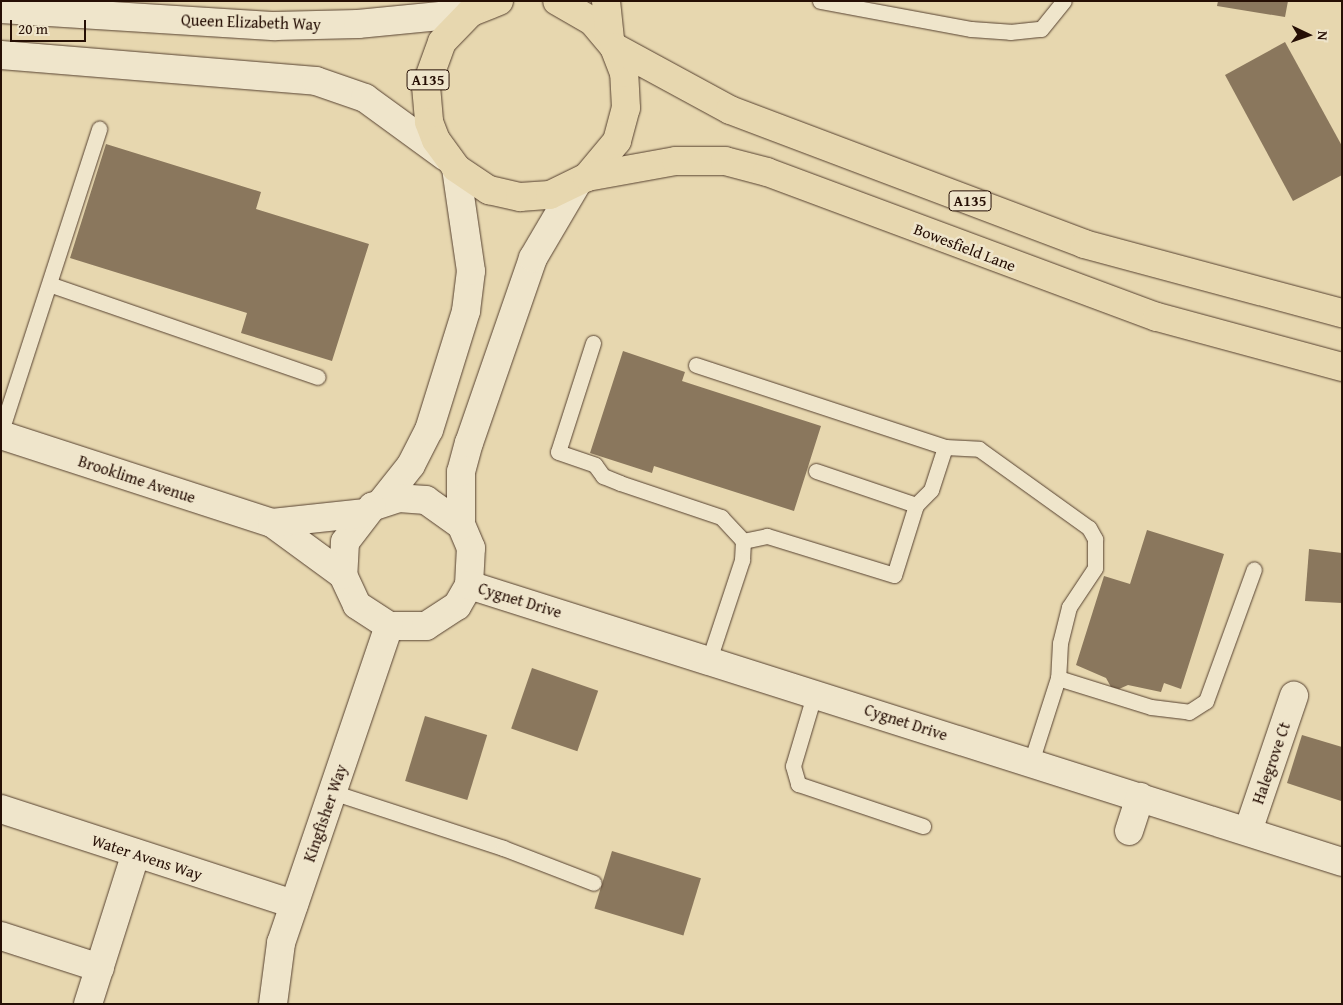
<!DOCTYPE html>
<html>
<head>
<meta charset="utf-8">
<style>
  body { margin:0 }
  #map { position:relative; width:1343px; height:1005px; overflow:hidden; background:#e7d7af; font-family:"Gentium Book Plus",serif }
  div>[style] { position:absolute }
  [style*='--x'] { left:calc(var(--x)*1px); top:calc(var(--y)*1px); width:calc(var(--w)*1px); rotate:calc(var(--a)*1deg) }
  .building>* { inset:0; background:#8a775d; transform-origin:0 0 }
  .roads { filter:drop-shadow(0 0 1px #564130) drop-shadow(0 0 1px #564130) }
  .service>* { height:15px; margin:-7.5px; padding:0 7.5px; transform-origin:7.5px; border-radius:7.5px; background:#efe5cb }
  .minor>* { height:28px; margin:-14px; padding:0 14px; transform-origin:14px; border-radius:14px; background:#efe5cb }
  .tertiary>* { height:28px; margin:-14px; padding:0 14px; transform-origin:14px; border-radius:14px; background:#efe5cb }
  .primary>* { height:28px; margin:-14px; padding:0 14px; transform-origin:14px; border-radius:14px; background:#e7d7af }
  span { translate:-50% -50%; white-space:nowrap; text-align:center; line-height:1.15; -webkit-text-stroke:5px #efe5cb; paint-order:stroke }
  .shield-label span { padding:1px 4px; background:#efe5cb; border:1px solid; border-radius:4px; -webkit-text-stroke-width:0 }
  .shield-label { font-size:15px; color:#260f05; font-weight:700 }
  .street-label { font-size:16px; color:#260f05 }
  .frame { position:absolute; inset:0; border:2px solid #260f05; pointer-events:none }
  .north { position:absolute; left:1283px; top:10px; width:50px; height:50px; -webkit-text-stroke:4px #efe5cb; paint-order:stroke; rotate:93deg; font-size:14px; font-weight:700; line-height:20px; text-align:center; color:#260f05 }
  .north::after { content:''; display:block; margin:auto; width:18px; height:22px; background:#260f05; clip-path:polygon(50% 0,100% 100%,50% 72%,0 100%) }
  .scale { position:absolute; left:10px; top:20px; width:76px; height:22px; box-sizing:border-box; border:2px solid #260f05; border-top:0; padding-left:6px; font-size:15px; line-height:18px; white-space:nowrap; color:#260f05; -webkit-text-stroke:4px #efe5cb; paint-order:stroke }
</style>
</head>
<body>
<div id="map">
  <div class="building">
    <i style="clip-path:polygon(1218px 1px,1288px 1px,1285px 17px,1217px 6px)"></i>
    <i style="clip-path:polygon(1285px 42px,1342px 146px,1342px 175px,1293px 201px,1225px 75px)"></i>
    <i style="clip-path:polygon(106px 144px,261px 192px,256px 209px,369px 244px,332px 361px,241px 333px,247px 313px,70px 258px)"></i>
    <i style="clip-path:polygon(623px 351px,685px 372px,682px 381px,821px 426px,794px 511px,654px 466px,652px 473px,590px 453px)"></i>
    <i style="clip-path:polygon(1147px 530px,1224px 554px,1181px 689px,1164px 683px,1161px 692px,1128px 685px,1119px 689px,1111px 687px,1106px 678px,1076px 665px,1104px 576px,1130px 584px)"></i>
    <i style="clip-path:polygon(1309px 549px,1342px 553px,1342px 603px,1305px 601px)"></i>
    <i style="left:532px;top:668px;width:70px;height:64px;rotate:19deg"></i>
    <i style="left:425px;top:716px;width:65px;height:68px;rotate:17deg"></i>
    <i style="clip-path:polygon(1302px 735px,1342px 747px,1341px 801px,1287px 783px)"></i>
    <i style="left:612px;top:851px;width:93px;height:60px;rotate:17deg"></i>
  </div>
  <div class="roads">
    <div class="service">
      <i style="--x:820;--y:1;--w:154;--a:10.5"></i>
      <i style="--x:971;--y:29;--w:39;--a:4"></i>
      <i style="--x:1010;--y:32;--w:31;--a:-6"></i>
      <i style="--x:1041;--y:29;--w:36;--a:-51"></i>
      <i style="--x:52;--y:285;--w:281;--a:19.1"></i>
      <i style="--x:593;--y:343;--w:114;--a:107.8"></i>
      <i style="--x:558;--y:452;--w:39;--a:19"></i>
      <i style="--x:595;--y:465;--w:14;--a:54"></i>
      <i style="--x:603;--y:476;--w:18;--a:22"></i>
      <i style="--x:620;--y:483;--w:107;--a:18.6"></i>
      <i style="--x:721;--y:517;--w:33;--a:47"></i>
      <i style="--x:696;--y:365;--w:262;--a:18.2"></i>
      <i style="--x:945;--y:447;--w:45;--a:108"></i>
      <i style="--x:931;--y:490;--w:21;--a:135"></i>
      <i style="--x:916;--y:505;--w:73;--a:107.4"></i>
      <i style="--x:894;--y:575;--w:133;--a:-162.9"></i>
      <i style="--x:767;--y:536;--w:25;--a:168"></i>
      <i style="--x:743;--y:541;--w:19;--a:93"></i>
      <i style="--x:742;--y:560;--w:105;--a:108.3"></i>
      <i style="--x:1;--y:431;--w:318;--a:-72"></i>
      <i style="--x:945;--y:447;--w:34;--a:3"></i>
      <i style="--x:979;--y:449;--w:135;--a:35.7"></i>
      <i style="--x:1089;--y:528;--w:13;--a:61"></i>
      <i style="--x:1095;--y:539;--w:29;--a:90"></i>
      <i style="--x:1095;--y:568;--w:47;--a:123.7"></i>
      <i style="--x:1069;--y:607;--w:37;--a:104"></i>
      <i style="--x:1060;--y:643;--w:35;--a:93"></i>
      <i style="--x:1058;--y:678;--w:88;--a:107.8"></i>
      <i style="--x:816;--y:471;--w:106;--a:18.8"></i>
      <i style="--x:1058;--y:678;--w:97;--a:17.3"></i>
      <i style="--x:1151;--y:707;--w:38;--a:7"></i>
      <i style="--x:1189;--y:712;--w:20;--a:-33"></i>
      <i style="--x:1206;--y:701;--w:140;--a:-70"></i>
      <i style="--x:815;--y:692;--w:77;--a:106.6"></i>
      <i style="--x:793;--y:766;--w:19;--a:74"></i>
      <i style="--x:798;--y:784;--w:132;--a:18.6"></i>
      <i style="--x:332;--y:792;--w:180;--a:18.1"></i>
      <i style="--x:503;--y:848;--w:97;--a:21"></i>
    </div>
    <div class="minor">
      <i style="--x:1;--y:435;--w:285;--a:18"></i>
      <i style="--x:381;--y:503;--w:48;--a:-51.7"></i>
      <i style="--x:411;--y:465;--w:39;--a:-63"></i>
      <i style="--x:429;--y:430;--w:125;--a:-72.7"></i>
      <i style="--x:466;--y:311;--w:40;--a:-82.9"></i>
      <i style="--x:471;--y:271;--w:104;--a:-98.3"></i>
      <i style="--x:461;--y:525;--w:43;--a:-144.5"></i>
      <i style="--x:426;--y:500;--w:27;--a:-176"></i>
      <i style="--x:399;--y:498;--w:28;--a:162"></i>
      <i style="--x:372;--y:507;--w:44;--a:127.6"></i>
      <i style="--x:345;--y:542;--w:33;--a:93"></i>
      <i style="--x:343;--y:575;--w:33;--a:65"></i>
      <i style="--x:357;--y:605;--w:38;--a:33"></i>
      <i style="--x:389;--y:626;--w:37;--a:0"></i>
      <i style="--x:426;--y:626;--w:37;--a:-33"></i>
      <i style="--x:457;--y:606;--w:24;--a:-60"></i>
      <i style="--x:469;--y:585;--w:37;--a:-87"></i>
      <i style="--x:471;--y:548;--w:25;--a:-113"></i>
      <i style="--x:461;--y:525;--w:53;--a:-90"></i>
      <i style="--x:461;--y:472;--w:30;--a:-75"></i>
      <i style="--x:469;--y:443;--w:196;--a:-70.9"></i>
      <i style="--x:533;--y:258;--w:85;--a:-59.5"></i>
      <i style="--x:343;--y:575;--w:88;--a:-143.8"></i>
      <i style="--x:272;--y:523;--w:94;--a:-6.1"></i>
      <i style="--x:469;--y:585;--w:916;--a:17.6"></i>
      <i style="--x:1;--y:809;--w:308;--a:18"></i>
      <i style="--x:1129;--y:831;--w:36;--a:-72"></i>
      <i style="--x:1248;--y:831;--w:143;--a:-71.2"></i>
      <i style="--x:1;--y:936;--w:104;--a:17.9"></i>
      <i style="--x:88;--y:1004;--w:158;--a:-72.4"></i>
      <i style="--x:273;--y:1004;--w:62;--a:-82.5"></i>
      <i style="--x:281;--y:943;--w:335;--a:-71.2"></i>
    </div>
    <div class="tertiary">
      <i style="--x:1;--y:9;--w:275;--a:3.6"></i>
      <i style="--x:275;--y:26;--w:83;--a:-1.4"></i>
      <i style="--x:358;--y:24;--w:113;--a:-5.6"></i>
      <i style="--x:1;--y:55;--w:316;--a:4.7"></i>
      <i style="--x:316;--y:81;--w:52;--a:19.1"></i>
      <i style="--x:365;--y:98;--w:100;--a:36.1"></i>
    </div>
    <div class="primary">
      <i style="--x:499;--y:1;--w:31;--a:158"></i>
      <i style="--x:470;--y:13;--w:40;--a:134"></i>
      <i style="--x:442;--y:42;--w:47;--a:110"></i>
      <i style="--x:426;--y:86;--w:36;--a:85"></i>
      <i style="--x:429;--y:122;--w:19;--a:69"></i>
      <i style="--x:436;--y:140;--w:34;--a:54"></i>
      <i style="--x:456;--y:168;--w:40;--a:34"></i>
      <i style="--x:489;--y:190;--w:32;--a:13"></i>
      <i style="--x:520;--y:197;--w:30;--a:-4"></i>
      <i style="--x:550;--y:195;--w:41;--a:-25.9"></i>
      <i style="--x:587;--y:177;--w:47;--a:-50.2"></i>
      <i style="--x:617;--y:141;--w:34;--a:-75"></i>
      <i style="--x:626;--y:108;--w:35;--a:-93"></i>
      <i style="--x:624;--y:73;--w:28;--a:-111"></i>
      <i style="--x:614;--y:47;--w:34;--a:-130"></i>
      <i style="--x:592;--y:21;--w:40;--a:-150.3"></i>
      <i style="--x:606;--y:1;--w:39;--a:84"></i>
      <i style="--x:614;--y:47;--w:132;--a:28.5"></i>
      <i style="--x:730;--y:110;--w:379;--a:20.7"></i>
      <i style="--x:1084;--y:244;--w:267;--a:15"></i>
      <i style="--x:587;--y:177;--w:90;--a:-10.2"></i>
      <i style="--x:676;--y:161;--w:49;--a:0"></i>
      <i style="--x:725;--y:161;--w:43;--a:14.7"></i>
      <i style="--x:767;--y:172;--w:416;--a:20.4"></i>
      <i style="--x:1157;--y:317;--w:192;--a:15.1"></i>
    </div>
  </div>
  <div class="shield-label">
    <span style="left:428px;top:80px">A135</span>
    <span style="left:970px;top:201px">A135</span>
  </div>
  <div class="street-label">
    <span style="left:251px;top:22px;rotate:2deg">Queen Elizabeth Way</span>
    <span style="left:965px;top:247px;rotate:21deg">Bowesfield Lane</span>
    <span style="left:137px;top:479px;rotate:18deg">Brooklime Avenue</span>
    <span style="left:520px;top:600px;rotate:17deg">Cygnet Drive</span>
    <span style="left:906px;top:722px;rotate:18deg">Cygnet Drive</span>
    <span style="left:1271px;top:763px;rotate:-71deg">Halegrove Ct</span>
    <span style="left:325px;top:813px;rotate:-71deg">Kingfisher Way</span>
    <span style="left:147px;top:857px;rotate:18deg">Water Avens Way</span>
  </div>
  <div class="frame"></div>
  <div class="north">N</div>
  <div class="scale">20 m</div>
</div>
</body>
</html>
